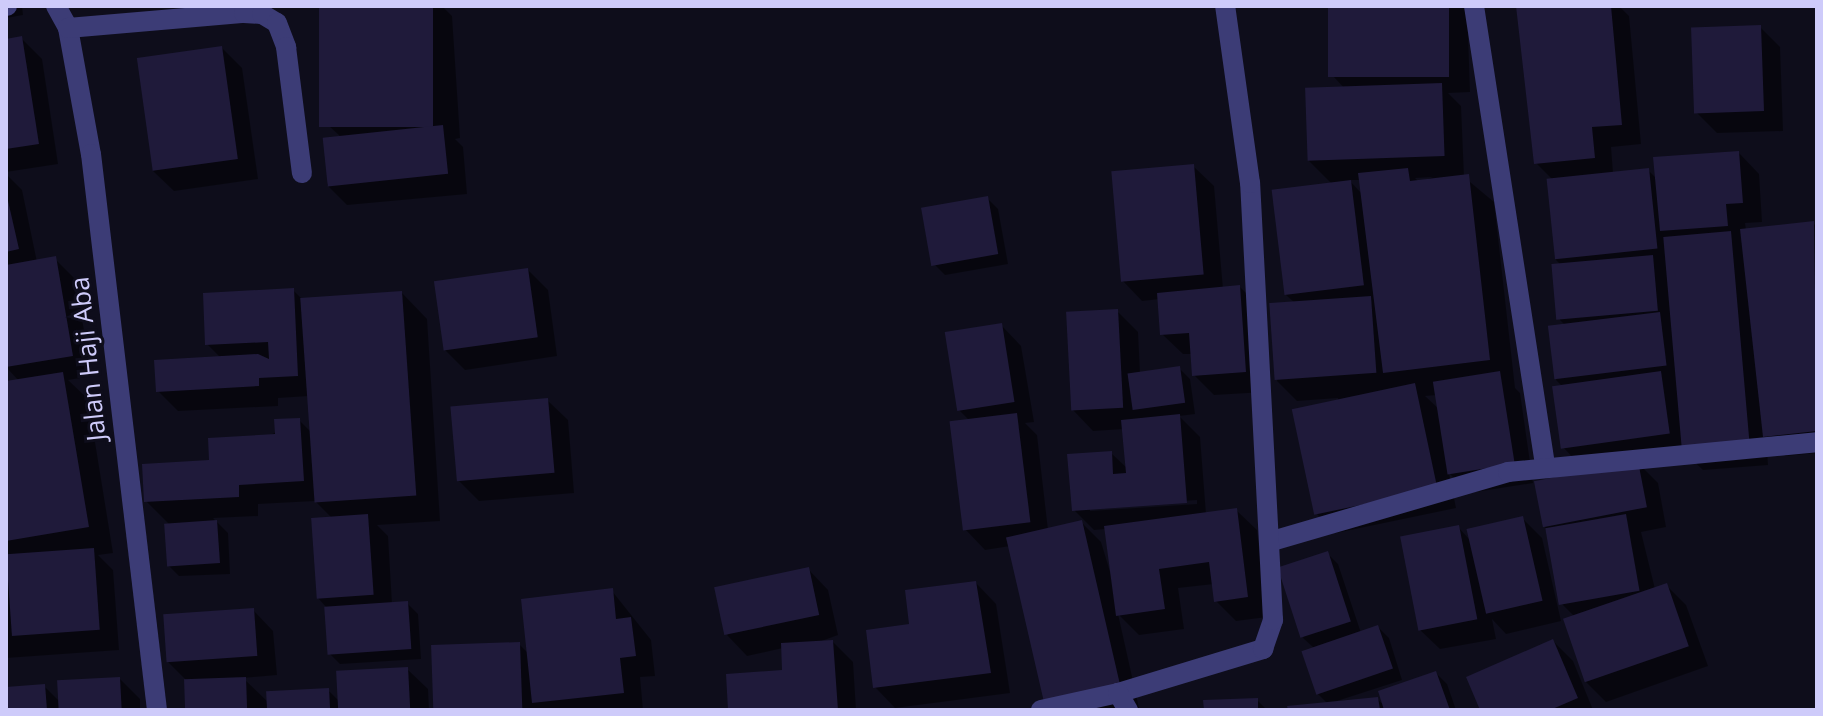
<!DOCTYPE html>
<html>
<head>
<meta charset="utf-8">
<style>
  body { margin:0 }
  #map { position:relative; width:1823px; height:716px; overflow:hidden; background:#0e0d1b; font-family:"Open Sans",sans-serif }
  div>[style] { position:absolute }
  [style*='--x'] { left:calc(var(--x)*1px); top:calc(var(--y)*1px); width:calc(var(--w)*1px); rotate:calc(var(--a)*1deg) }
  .shadow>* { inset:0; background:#0007 }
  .building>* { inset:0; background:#1f1a3a; transform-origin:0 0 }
  .minor>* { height:20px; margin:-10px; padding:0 10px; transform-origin:10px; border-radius:10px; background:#3c3c76 }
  span { translate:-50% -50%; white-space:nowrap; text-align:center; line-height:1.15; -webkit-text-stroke:6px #0e0d1b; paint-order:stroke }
  .street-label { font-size:26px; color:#cecbfa }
  .frame { position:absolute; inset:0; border:8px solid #cecbfa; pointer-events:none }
</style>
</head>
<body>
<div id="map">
  <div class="shadow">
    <i style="clip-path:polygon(6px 6px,22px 6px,23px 15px,6px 18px)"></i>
    <i style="clip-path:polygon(321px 6px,442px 6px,452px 16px,460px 138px,455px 139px,463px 147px,467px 194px,347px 205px,327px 185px,340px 136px,329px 126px)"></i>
    <i style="clip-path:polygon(evenodd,1330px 6px,1467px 6px,1470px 92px,1448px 93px,1461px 106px,1464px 177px,1494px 202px,1515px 388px,1520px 393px,1533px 483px,1469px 493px,1449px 473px,1456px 508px,1336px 533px,1316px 513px,1338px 398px,1297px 401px,1277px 381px,1295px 303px,1286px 295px,1332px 184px,1309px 161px,1346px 90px,1333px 76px,1330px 6px,1433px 177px,1419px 182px,1415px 178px,1433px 177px,1330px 6px,1349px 180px,1361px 180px,1362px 194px,1349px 180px,1330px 6px,1437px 395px,1440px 410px,1425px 396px,1437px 395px)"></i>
    <i style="clip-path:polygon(1518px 6px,1619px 6px,1629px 16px,1641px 144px,1611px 147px,1613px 173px,1648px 170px,1657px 179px,1739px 153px,1759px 174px,1762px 222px,1745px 223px,1746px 230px,1813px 223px,1817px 227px,1817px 453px,1785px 456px,1766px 436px,1768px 465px,1703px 470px,1685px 453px,1581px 466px,1561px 445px,1562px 386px,1556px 380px,1566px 326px,1560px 320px,1563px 267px,1555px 259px,1552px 179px,1536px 163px)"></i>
    <i style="clip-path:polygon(1760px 27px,1780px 47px,1783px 131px,1717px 133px,1697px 113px)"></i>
    <i style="clip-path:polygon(21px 38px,42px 59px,58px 164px,6px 172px,6px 41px)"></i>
    <i style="clip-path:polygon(222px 48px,242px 68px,258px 179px,174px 191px,153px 171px)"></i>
    <i style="clip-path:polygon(1193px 166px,1214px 186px,1223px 289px,1240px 287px,1260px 307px,1265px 392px,1214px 395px,1194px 375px,1193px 354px,1183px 354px,1162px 334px,1160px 299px,1142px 301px,1122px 280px)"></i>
    <i style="clip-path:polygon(6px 174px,22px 190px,37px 262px,55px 259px,75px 279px,92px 376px,68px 380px,88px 399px,113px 553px,98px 555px,113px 570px,119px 650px,6px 658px,6px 383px,19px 381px,6px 367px)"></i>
    <i style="clip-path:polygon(987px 198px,998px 209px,1008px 264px,945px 275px,934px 264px)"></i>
    <i style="clip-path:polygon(528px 270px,548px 290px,557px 356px,465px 370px,445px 350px)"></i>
    <i style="clip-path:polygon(293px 290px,302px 299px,402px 293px,427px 319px,440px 521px,377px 525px,388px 536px,392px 604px,407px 603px,418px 614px,421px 659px,340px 664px,329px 653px,326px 607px,318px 598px,332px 518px,315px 501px,258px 504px,258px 516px,213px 518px,228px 533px,230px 574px,179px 576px,168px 565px,169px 524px,146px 501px,299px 420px,311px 432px,309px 396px,278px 398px,278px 406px,178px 411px,158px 391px,221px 358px,207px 344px)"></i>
    <i style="clip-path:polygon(evenodd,1117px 311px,1138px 332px,1140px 373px,1179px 368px,1190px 379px,1195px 414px,1179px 416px,1200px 437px,1206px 514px,1236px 510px,1257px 530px,1267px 617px,1236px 621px,1216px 601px,1214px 584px,1178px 588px,1184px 629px,1139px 635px,1118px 614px,1139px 708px,1052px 710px,1010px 546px,985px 550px,965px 529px,970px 421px,959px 410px,1001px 325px,1021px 346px,1034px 422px,1025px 423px,1037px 435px,1048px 530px,1081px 522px,1101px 542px,1114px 585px,1106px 529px,1094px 530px,1074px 510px,1111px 453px,1128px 469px,1124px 429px,1093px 431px,1073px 410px,1117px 311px,1197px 500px,1197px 504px,1090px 511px,1090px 507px,1197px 500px)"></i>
    <i style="clip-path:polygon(547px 400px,568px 420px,574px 493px,479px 501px,459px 481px)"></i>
    <i style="clip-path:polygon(1638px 463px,1658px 483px,1666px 527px,1641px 532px,1655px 589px,1666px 585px,1686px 605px,1708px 666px,1606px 702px,1586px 682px,1576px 618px,1562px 604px,1545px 527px)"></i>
    <i style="clip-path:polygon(1522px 518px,1542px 538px,1561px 621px,1506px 634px,1492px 619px,1496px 639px,1440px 649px,1419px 629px,1458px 527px,1470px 540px)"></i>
    <i style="clip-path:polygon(1327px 553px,1338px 564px,1361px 633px,1378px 627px,1389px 638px,1402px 680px,1337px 701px,1377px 699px,1385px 706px,1436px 673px,1447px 684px,1456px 710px,1290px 710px,1328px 704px,1317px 693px,1314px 648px,1303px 638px)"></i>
    <i style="clip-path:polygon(808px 569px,828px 590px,838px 635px,816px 643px,833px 642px,853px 662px,856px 710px,730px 710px,784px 672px,783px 648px,747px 656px,727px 635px)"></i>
    <i style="clip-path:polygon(976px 583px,996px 604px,1010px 693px,895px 708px,875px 687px,911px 625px)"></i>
    <i style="clip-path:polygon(612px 591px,651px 640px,655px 676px,640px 677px,643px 710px,435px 710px,519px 644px,529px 654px)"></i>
    <i style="clip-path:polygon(253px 610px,273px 631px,277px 675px,243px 678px,269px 703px,328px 690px,339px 701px,407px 669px,428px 689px,429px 710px,187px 710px,186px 680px,168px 662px)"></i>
    <i style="clip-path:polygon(1553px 641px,1573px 661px,1593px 710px,1482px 710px)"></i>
    <i style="clip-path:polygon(120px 679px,140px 699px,140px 710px,6px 710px,6px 689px,44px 686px,60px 702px)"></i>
    <i style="clip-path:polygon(1257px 700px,1267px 710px,1206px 710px)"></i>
  </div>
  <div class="building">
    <i style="left:319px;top:6px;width:114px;height:121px"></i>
    <i style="left:1328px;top:6px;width:121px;height:71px"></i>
    <i style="clip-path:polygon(1516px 6px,1611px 6px,1622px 125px,1592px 127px,1595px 158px,1534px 164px)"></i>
    <i style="left:1761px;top:25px;width:86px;height:70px;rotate:88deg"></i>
    <i style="clip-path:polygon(22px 36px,39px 144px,6px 149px,6px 39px)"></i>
    <i style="left:222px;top:46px;width:114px;height:86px;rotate:82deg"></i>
    <i style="left:1442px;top:83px;width:73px;height:137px;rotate:88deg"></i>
    <i style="left:443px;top:125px;width:49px;height:121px;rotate:84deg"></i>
    <i style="clip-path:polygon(1739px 151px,1743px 203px,1726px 204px,1728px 226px,1660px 231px,1653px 157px)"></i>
    <i style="left:1194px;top:164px;width:111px;height:83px;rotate:85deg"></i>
    <i style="clip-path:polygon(1408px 168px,1410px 181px,1469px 174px,1490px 360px,1383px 373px,1358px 173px)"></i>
    <i style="left:1649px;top:168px;width:81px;height:103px;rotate:84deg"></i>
    <i style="left:1351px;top:180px;width:106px;height:80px;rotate:83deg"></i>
    <i style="clip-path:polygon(6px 192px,19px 249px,6px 252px)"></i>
    <i style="left:988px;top:196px;width:59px;height:68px;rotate:80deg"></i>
    <i style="clip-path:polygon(1814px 221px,1817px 431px,1763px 437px,1740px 229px)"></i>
    <i style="left:1731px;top:231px;width:215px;height:68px;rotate:85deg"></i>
    <i style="left:1653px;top:255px;width:56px;height:102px;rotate:85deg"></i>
    <i style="clip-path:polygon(56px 256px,73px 356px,6px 367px,6px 265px)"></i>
    <i style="left:528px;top:268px;width:70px;height:95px;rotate:82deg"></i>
    <i style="clip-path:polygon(1240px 285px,1246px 372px,1192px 376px,1189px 333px,1160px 335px,1157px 293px)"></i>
    <i style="clip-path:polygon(294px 288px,298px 376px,259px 378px,259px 386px,156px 392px,154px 360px,258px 354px,269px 359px,268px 342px,205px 345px,203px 293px)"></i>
    <i style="left:402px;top:291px;width:205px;height:102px;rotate:86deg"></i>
    <i style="left:1371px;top:296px;width:77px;height:102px;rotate:86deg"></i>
    <i style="left:1118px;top:309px;width:99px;height:52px;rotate:87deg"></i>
    <i style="left:1660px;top:312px;width:54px;height:113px;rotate:83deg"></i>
    <i style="left:1002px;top:323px;width:80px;height:58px;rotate:81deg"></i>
    <i style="left:1180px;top:366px;width:37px;height:53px;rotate:82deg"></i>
    <i style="left:1500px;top:371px;width:94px;height:68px;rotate:81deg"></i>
    <i style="left:1661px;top:371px;width:63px;height:110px;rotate:82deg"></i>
    <i style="clip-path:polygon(63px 372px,89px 527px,6px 541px,6px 381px)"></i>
    <i style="left:1415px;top:383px;width:108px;height:126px;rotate:78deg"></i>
    <i style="left:548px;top:398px;width:75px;height:98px;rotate:85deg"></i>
    <i style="left:1017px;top:413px;width:110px;height:68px;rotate:83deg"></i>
    <i style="clip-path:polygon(1180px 414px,1187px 503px,1072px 511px,1067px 454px,1112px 451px,1113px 474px,1126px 473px,1121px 420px)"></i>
    <i style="clip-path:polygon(300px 418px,304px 481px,239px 485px,239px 497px,144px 502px,142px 464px,209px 460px,208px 438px,275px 434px,274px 419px)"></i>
    <i style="left:1638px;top:461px;width:47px;height:106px;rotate:79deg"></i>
    <i style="clip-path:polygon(1237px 508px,1248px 597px,1214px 602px,1209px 562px,1159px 569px,1165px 609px,1116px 616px,1104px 526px)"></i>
    <i style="left:368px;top:514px;width:81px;height:57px;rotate:86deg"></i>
    <i style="left:1626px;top:514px;width:78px;height:82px;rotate:80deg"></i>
    <i style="left:1523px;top:516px;width:87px;height:58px;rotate:77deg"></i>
    <i style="left:217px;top:520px;width:43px;height:53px;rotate:86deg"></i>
    <i style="left:1082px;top:520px;width:172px;height:78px;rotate:77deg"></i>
    <i style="left:1459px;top:525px;width:96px;height:60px;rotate:79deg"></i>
    <i style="left:94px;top:548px;width:82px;height:88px;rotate:86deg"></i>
    <i style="left:1328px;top:551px;width:74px;height:53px;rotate:72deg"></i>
    <i style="left:809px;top:567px;width:49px;height:97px;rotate:78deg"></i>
    <i style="clip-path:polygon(976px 581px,991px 673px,873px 688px,866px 630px,909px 624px,905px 590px)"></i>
    <i style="left:1667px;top:583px;width:67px;height:110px;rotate:71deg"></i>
    <i style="clip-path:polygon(613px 588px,616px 619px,631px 617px,636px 656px,620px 658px,624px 693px,532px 703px,521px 599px)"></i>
    <i style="left:408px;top:601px;width:48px;height:84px;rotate:86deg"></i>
    <i style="left:254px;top:608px;width:48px;height:91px;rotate:86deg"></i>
    <i style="left:1378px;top:625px;width:46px;height:81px;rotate:71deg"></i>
    <i style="clip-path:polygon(1553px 639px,1578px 698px,1550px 710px,1480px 710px,1466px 677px)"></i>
    <i style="clip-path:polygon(833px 640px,838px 710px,728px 710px,726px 674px,782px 670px,781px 643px)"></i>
    <i style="left:520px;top:642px;width:68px;height:89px;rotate:88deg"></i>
    <i style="left:408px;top:667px;width:43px;height:72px;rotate:87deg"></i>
    <i style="clip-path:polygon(1436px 671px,1450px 710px,1384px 710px,1378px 691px)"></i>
    <i style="left:120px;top:677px;width:33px;height:63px;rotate:87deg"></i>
    <i style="left:246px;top:677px;width:33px;height:62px;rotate:88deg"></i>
    <i style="clip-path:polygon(45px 684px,47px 710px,6px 710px,6px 687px)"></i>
    <i style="left:329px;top:688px;width:22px;height:63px;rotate:87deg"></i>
    <i style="clip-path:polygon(1378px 697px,1380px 710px,1288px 710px,1287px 706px)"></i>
    <i style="clip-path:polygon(1258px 698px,1258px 710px,1204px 710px,1203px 700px)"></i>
  </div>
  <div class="minor">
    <i style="--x:6;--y:6;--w:1;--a:0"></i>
    <i style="--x:56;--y:6;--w:25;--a:61"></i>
    <i style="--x:68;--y:28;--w:128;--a:79.7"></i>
    <i style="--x:91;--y:154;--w:560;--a:83.23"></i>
    <i style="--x:1474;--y:6;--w:465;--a:81.2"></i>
    <i style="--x:68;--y:28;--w:177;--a:-4.9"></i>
    <i style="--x:244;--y:13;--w:18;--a:3"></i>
    <i style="--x:262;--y:14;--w:17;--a:31"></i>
    <i style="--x:277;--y:23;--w:26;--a:69"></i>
    <i style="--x:286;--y:47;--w:127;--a:82.8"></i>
    <i style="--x:1269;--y:542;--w:249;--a:-16.3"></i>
    <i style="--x:1508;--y:472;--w:310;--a:-5.5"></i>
    <i style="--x:1118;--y:693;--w:152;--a:-16.9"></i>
    <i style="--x:1263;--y:649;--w:31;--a:-71"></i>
    <i style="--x:1273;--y:620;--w:438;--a:-93"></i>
    <i style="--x:1250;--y:183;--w:179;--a:-98"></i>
    <i style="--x:1041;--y:710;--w:79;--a:-12.4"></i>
    <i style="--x:1118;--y:693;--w:20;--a:60"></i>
  </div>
  <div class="street-label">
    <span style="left:88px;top:359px;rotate:-96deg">Jalan Haji Aba</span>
  </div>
  <div class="frame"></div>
</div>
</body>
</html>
